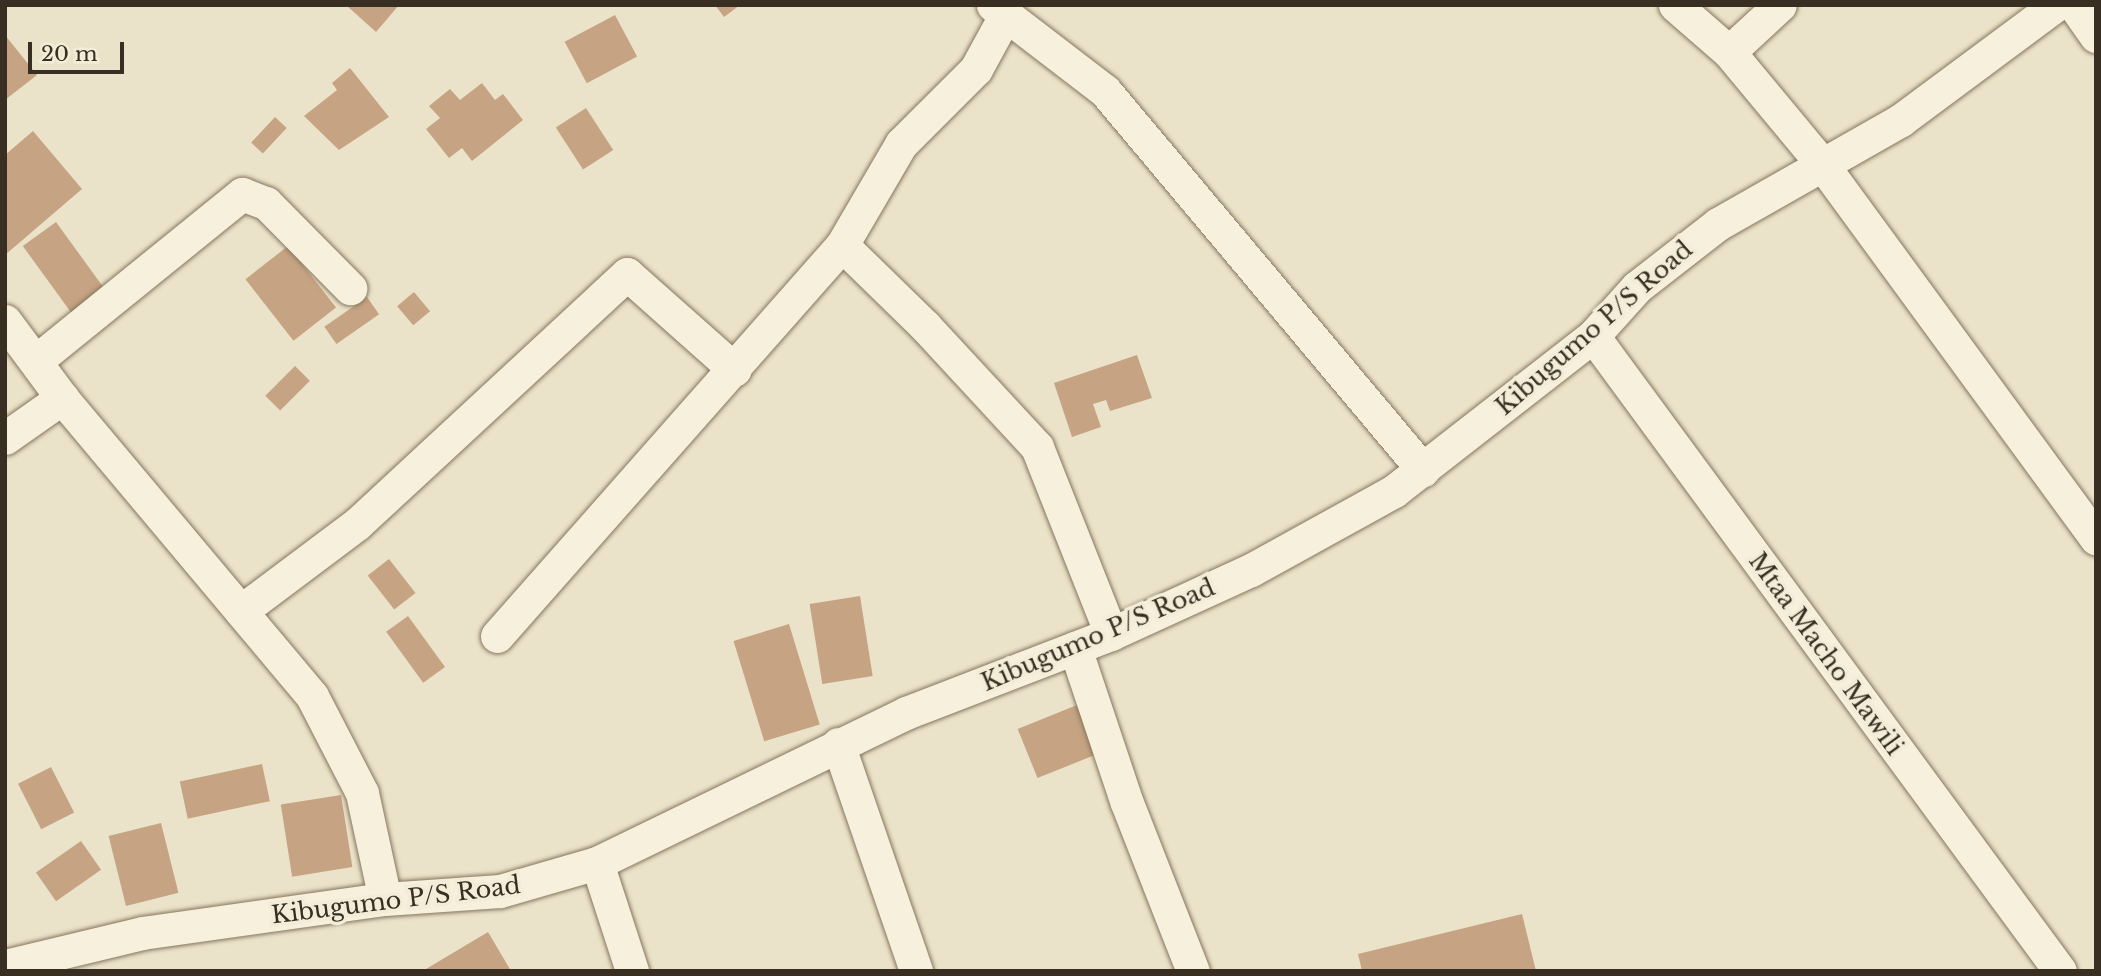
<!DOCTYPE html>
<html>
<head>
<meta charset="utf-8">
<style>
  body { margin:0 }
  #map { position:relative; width:2101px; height:976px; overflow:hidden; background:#ebe3c9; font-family:"Libre Baskerville",serif }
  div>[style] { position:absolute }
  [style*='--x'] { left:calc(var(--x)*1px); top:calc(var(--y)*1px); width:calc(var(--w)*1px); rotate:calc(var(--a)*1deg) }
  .building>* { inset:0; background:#c6a382; transform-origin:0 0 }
  .roads { filter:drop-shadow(0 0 2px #86765f) drop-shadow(0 0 2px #86765f) }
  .street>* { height:33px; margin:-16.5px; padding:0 16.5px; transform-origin:16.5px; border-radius:16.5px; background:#f6f0dc }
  span { translate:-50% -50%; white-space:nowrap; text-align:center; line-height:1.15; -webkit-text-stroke:7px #f3edd8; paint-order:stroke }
  .street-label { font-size:24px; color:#382e21 }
  .frame { position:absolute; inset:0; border:7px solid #382e21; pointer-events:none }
  .scale { position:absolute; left:28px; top:42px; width:96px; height:32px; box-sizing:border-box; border:4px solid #382e21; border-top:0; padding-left:9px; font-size:21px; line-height:24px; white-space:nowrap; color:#382e21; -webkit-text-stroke:5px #f3edd8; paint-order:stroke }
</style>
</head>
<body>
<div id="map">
  <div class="building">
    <i style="clip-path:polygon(346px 5px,399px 5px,376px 32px)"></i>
    <i style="clip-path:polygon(715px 5px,740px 5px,724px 17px)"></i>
    <i style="left:615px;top:15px;width:47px;height:57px;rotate:62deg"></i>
    <i style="clip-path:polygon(5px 35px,37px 75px,5px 100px)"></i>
    <i style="clip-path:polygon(350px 68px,389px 117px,339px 150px,304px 116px,337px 90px,332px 83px)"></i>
    <i style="clip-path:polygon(482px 83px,495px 100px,503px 94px,523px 120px,472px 161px,462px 148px,449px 158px,426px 129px,440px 118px,429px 106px,450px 89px,460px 100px)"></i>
    <i style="left:586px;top:108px;width:50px;height:36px;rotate:57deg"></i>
    <i style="left:275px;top:117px;width:16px;height:35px;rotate:43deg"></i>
    <i style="clip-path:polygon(33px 131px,82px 189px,5px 255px,5px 155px)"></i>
    <i style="left:56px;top:222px;width:88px;height:41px;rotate:54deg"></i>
    <i style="left:288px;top:246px;width:78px;height:54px;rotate:52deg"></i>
    <i style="left:414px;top:292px;width:25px;height:22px;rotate:50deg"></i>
    <i style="left:367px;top:297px;width:21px;height:52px;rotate:55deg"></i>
    <i style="clip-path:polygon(1137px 355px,1152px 398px,1110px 411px,1106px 400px,1093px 404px,1101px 427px,1072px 437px,1054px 383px)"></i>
    <i style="left:295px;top:366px;width:21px;height:42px;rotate:45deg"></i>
    <i style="left:389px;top:559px;width:43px;height:27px;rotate:52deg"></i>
    <i style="left:860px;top:596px;width:81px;height:51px;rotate:81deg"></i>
    <i style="left:408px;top:616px;width:63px;height:27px;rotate:54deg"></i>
    <i style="left:789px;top:624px;width:105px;height:58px;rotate:73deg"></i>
    <i style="left:1077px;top:705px;width:53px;height:64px;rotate:68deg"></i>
    <i style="left:262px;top:764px;width:38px;height:84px;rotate:78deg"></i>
    <i style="left:51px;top:767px;width:51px;height:37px;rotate:63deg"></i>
    <i style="left:341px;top:795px;width:73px;height:61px;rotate:81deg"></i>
    <i style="left:161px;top:823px;width:72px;height:54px;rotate:76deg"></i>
    <i style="left:81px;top:841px;width:35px;height:55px;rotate:55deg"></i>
    <i style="clip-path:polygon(1522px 914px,1536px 971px,1362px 971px,1358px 954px)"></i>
    <i style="clip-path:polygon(488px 932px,511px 971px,427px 971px,426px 969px)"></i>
  </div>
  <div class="roads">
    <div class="street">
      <i style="--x:993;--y:5;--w:141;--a:37.5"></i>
      <i style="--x:1105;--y:91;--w:495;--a:50"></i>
      <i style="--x:1675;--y:5;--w:72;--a:41"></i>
      <i style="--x:1729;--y:52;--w:146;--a:50.3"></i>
      <i style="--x:1822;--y:164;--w:464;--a:53.8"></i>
      <i style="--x:2074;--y:5;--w:38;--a:55"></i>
      <i style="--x:1729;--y:52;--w:69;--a:-42.7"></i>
      <i style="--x:842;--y:245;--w:116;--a:44.3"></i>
      <i style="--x:925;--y:326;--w:165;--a:47.2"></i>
      <i style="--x:1037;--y:447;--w:201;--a:68.4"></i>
      <i style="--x:5;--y:321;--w:96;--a:53.5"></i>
      <i style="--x:62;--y:398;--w:389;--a:50"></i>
      <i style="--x:312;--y:696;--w:109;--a:62.7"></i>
      <i style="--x:362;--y:793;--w:108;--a:77.8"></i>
      <i style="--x:1593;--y:336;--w:788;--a:53.67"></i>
      <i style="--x:37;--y:360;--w:264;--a:-39"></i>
      <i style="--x:242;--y:194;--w:26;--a:21"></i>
      <i style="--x:266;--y:203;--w:120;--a:45.3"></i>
      <i style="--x:5;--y:438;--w:70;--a:-35.1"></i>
      <i style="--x:241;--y:611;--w:145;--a:-36.9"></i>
      <i style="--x:357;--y:524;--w:368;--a:-42.8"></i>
      <i style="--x:627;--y:274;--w:144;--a:41.6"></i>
      <i style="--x:497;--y:636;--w:521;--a:-48.58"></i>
      <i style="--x:842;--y:245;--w:117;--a:-59.7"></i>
      <i style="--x:901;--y:144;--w:106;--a:-45"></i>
      <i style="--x:976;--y:69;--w:63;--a:-61.4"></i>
      <i style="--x:1075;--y:648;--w:163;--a:71.5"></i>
      <i style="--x:1127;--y:803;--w:180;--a:68.6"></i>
      <i style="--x:838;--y:744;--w:240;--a:71"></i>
      <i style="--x:597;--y:863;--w:114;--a:72"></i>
      <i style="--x:5;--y:966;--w:141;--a:-13.5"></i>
      <i style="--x:142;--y:933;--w:245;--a:-8"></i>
      <i style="--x:385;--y:899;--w:115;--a:-4"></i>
      <i style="--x:500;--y:891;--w:101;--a:-16.1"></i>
      <i style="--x:597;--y:863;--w:343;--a:-25.9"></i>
      <i style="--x:906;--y:713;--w:220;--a:-21.1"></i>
      <i style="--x:1111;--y:634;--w:154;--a:-24.6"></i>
      <i style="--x:1251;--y:570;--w:163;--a:-28.9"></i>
      <i style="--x:1394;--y:491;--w:252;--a:-37.9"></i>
      <i style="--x:1593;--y:336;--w:66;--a:-48.1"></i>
      <i style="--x:1637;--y:287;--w:103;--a:-37.9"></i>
      <i style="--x:1718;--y:224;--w:210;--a:-29.6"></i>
      <i style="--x:1901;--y:120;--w:193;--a:-36.6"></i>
    </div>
  </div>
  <div class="street-label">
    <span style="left:1594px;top:328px;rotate:-41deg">Kibugumo P/S Road</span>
    <span style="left:1098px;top:635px;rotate:-23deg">Kibugumo P/S Road</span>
    <span style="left:1826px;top:654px;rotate:54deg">Mtaa Macho Mawili</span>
    <span style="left:396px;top:900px;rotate:-7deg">Kibugumo P/S Road</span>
  </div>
  <div class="frame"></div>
  <div class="scale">20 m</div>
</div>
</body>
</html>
